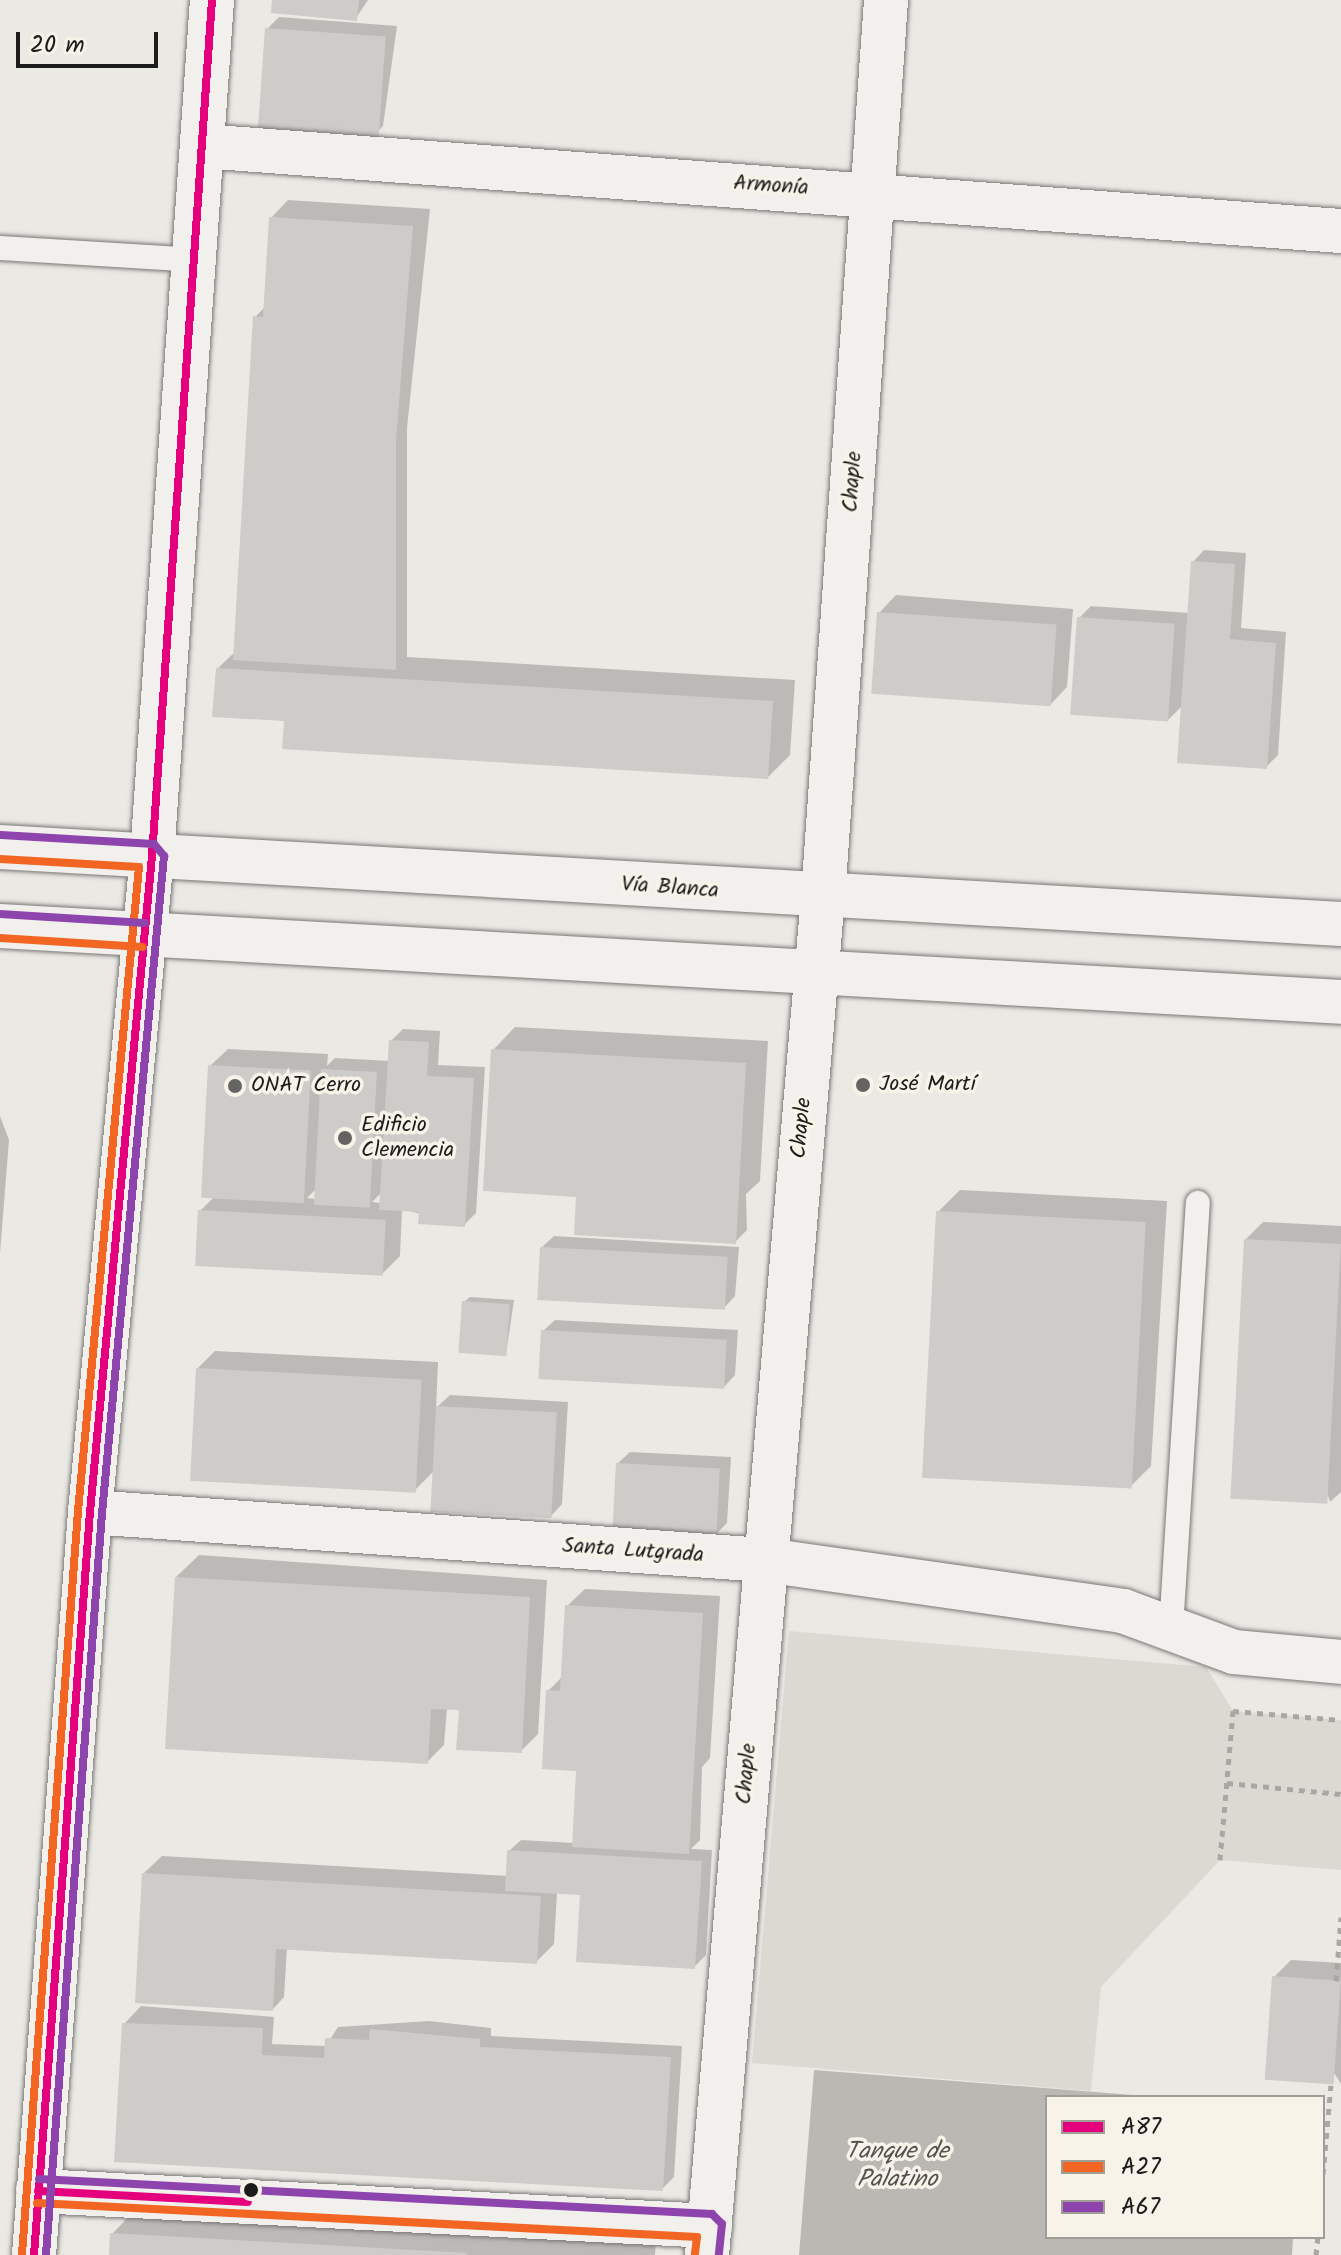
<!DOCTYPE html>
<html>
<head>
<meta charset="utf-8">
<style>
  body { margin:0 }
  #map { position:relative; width:1341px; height:2255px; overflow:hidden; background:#eae9e4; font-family:Kalam,sans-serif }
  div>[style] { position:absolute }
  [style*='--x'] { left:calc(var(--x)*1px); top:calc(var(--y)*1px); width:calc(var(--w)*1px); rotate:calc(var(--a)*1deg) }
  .green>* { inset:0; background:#dbd9d2 }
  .water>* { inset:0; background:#bab8b2 }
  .shadow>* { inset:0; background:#0003 }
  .building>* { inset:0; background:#cdccc9; transform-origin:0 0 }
  .path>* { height:5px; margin-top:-2.5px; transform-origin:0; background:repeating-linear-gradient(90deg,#a8a7a4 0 6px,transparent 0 12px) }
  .roads { filter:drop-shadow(0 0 2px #797876) drop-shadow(0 0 2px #797876) }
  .service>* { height:24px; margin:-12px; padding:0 12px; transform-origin:12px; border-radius:12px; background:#f1f0ec }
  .minor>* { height:44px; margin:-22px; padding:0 22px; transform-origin:22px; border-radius:22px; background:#f1f0ec }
  .tertiary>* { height:44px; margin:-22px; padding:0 22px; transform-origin:22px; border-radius:22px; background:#f1f0ec }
  .primary>* { height:44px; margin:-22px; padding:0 22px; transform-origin:22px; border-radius:22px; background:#f1f0ec }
  .bus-1>* { height:8px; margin:-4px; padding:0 4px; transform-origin:4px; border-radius:4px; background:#e5007d }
  .bus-2>* { height:8px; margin:-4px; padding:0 4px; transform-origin:4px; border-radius:4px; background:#f26522 }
  .bus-3>* { height:8px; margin:-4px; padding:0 4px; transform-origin:4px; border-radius:4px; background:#8e44ad }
  .dots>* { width:22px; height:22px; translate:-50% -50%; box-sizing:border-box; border:4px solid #f7f3e8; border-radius:50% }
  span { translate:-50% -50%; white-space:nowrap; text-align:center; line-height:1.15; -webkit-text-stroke:7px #f7f3e8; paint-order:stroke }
  .street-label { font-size:22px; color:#1c1c1c }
  .poi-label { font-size:22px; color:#1c1c1c }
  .left { translate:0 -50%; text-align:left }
  .water-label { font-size:24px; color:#535250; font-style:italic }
  .legend { position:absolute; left:1045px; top:2095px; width:280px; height:144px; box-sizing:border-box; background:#f7f3e8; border:2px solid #9f9d96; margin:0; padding:10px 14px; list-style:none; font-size:24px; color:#1c1c1c }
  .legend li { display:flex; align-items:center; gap:16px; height:40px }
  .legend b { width:40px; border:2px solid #9f9d96 }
  .scale { position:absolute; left:16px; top:32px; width:142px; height:36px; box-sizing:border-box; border:4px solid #1c1c1c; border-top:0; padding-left:10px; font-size:24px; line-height:28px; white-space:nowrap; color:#1c1c1c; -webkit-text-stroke:6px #f7f3e8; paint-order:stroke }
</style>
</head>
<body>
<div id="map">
  <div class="green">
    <i style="clip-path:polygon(789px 1631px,1206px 1667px,1233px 1711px,1341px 1720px,1341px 1870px,1220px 1860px,1101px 1987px,1091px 2091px,752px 2063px)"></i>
  </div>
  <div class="water">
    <i style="clip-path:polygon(814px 2070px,1158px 2097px,1047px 2097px,1047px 2237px,1293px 2237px,1292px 2255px,799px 2255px)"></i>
  </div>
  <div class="shadow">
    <i style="clip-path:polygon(274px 0,368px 0,356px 18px)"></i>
    <i style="clip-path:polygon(279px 17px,397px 26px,383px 126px,371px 138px,267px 29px)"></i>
    <i style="clip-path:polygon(288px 200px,430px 209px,407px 428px,407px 657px,795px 680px,790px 755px,768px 777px,286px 719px,217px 669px,236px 651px,255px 317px,266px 306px,271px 218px)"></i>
    <i style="clip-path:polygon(1204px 550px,1246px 553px,1241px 628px,1286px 632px,1278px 755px,1266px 767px,1183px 705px,1168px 720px,1079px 618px,1091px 606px,1189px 613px,1193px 562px)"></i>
    <i style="clip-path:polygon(896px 595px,1073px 609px,1067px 687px,1050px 705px,879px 613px)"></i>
    <i style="clip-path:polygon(515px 1027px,768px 1041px,760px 1181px,746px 1194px,747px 1230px,735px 1242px,578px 1198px,493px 1050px)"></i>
    <i style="clip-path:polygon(evenodd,403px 1029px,440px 1031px,438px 1065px,485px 1067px,476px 1213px,464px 1225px,402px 1209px,400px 1256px,382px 1274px,200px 1211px,214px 1197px,210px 1066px,228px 1049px,328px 1054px,327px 1066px,335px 1058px,390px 1061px,391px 1041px,403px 1029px,316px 1189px,315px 1199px,307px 1198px,316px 1189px,403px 1029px,382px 1192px,381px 1203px,372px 1202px,382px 1192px)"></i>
    <i style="clip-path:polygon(0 1116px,9px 1140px,0 1253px)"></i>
    <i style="clip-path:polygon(960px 1190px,1167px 1201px,1151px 1466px,1129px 1488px,938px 1212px)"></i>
    <i style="clip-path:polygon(1263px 1222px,1341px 1226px,1341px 1492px,1330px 1502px,1246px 1239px)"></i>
    <i style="clip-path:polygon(554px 1236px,739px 1247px,735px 1296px,724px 1308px,542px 1247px)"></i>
    <i style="clip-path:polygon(470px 1297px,514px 1300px,506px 1354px,464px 1302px)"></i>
    <i style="clip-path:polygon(555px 1320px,738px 1330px,735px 1375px,724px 1387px,543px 1331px)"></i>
    <i style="clip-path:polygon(215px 1351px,438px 1362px,436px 1408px,450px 1395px,568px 1402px,562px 1504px,551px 1516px,434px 1471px,415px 1490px,198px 1368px)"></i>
    <i style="clip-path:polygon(630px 1452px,731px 1457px,727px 1523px,715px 1535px,618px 1463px)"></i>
    <i style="clip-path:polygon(199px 1555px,547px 1580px,538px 1734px,521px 1751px,461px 1705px,447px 1708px,444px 1745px,427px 1762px,176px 1577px)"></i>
    <i style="clip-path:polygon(585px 1589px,720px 1596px,710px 1758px,702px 1767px,700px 1840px,691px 1849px,712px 1850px,706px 1955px,694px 1967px,582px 1893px,557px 1892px,554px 1944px,536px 1962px,287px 1947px,284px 1997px,273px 2009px,144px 1873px,162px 1856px,508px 1876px,509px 1851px,521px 1840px,574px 1843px,578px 1772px,548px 1691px,563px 1676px,567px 1606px)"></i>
    <i style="clip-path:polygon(1291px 1960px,1341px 1963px,1341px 2084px,1274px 1977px)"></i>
    <i style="clip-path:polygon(141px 2006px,274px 2017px,272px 2044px,326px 2046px,338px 2027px,429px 2021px,491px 2028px,491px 2036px,682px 2046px,674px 2177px,662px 2189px,124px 2024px)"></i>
    <i style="clip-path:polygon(134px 2211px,656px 2240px,655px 2255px,111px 2255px,112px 2234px)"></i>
  </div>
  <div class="building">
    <i style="clip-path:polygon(272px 0,359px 0,357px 21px,271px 13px)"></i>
    <i style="left:265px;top:28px;width:121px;height:103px;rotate:4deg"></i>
    <i style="clip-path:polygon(269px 217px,413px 226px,396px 441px,396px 670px,233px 660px,253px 316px,263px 317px)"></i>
    <i style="clip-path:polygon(1191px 561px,1235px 564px,1230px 639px,1276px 643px,1267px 769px,1177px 763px)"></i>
    <i style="left:877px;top:612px;width:180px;height:82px;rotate:4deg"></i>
    <i style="left:1077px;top:617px;width:98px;height:98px;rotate:4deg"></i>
    <i style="clip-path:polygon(216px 668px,773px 701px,768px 779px,282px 749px,284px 721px,212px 717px)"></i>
    <i style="clip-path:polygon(389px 1040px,429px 1042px,427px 1076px,474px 1078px,465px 1227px,418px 1224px,419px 1212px,379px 1210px)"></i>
    <i style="clip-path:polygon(491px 1049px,746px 1063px,736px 1244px,574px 1235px,576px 1197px,483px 1191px)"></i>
    <i style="left:208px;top:1065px;width:103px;height:133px;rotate:3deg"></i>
    <i style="left:321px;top:1069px;width:56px;height:136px;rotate:3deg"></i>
    <i style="left:198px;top:1210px;width:188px;height:56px;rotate:3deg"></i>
    <i style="left:936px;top:1211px;width:210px;height:267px;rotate:3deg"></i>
    <i style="left:1244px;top:1239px;width:97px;height:260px;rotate:3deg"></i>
    <i style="left:540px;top:1247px;width:188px;height:53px;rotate:3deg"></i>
    <i style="left:462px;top:1301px;width:48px;height:52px;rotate:4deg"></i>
    <i style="left:541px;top:1330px;width:186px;height:49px;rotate:3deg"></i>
    <i style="left:196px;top:1368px;width:226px;height:113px;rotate:3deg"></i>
    <i style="left:436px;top:1406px;width:121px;height:106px;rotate:3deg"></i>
    <i style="left:616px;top:1463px;width:104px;height:68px;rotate:3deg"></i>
    <i style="clip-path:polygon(175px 1577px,530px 1597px,522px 1753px,456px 1750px,459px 1710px,431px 1709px,428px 1764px,165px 1749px)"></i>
    <i style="clip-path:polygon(565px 1605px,703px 1613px,689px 1854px,572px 1847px,576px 1771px,542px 1769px,546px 1690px,560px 1691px)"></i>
    <i style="clip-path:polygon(507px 1850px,702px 1861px,695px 1969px,576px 1962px,580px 1895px,505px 1891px)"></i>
    <i style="clip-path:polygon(142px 1873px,541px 1896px,537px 1964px,276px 1949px,273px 2011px,135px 2003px)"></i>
    <i style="left:1272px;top:1976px;width:69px;height:104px;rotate:4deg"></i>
    <i style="clip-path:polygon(122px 2023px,263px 2028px,262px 2055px,324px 2058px,325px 2038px,369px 2040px,370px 2029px,480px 2039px,480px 2047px,671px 2057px,663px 2191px,114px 2162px)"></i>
    <i style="clip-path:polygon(110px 2233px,467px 2253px,467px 2255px,109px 2255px)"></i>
  </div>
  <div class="path">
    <i style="--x:1227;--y:1783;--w:115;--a:5.5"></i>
    <i style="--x:1220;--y:1860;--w:150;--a:-85"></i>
    <i style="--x:1233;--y:1711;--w:108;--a:4.8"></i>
    <i style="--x:1336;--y:1981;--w:64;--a:-85.5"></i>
    <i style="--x:1323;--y:2174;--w:89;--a:-84.9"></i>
    <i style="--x:1316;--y:2255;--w:18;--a:-84"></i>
  </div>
  <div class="roads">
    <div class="service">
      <i style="--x:0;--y:248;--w:194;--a:3.5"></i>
      <i style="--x:1171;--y:1629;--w:427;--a:-86.4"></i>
    </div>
    <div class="minor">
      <i style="--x:202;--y:146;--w:1142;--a:4.27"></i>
      <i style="--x:90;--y:1512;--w:677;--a:4.07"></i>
      <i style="--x:765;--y:1560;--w:362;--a:8.1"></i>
      <i style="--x:1123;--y:1611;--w:118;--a:20.3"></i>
      <i style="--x:1234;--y:1652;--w:107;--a:5.3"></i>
      <i style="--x:38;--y:2191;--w:673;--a:2.98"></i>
      <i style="--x:707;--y:2255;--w:1363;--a:-85.12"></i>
      <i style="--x:823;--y:897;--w:899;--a:-85.98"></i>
    </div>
    <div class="tertiary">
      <i style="--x:34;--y:2255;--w:745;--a:-85.69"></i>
      <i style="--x:90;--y:1512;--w:659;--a:-84.6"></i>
      <i style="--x:152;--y:856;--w:858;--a:-85.99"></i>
    </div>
    <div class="primary">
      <i style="--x:0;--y:847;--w:1343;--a:3.29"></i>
      <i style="--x:0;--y:926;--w:1343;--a:3.24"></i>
    </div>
  </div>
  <div class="bus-1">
    <i style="--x:38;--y:2191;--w:210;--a:3"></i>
    <i style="--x:34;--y:2255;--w:745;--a:-85.69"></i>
    <i style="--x:90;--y:1512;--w:659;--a:-84.6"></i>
    <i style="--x:152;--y:856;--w:858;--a:-85.99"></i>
  </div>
  <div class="bus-2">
    <i style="--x:0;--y:859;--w:139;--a:3.3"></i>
    <i style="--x:139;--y:867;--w:647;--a:95.41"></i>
    <i style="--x:78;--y:1511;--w:745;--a:94.31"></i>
    <i style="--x:0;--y:938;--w:143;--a:3.6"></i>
    <i style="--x:37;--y:2203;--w:661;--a:2.95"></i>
    <i style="--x:697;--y:2237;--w:17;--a:97"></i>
  </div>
  <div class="bus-3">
    <i style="--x:1;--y:835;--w:153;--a:3.4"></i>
    <i style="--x:154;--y:844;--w:16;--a:50"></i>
    <i style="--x:164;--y:856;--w:660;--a:95.39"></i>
    <i style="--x:102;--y:1513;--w:744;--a:94.32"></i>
    <i style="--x:1;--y:914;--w:144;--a:3.6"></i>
    <i style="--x:39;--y:2179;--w:674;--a:2.98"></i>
    <i style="--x:712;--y:2214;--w:14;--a:45"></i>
    <i style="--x:722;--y:2224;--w:31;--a:96"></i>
  </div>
  <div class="dots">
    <i style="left:863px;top:1085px;background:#646462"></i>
    <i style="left:235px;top:1086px;background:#646462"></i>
    <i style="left:345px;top:1138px;background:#646462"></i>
    <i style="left:251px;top:2190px;background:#1c1c1c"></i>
  </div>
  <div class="street-label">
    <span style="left:771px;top:186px;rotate:4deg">Armonía</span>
    <span style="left:853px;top:482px;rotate:-86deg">Chaple</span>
    <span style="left:670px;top:888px;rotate:4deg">Vía Blanca</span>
    <span style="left:802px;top:1128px;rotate:-85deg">Chaple</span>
    <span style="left:633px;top:1551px;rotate:4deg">Santa Lutgrada</span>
    <span style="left:747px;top:1774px;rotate:-85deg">Chaple</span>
  </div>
  <div class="poi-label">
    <span class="left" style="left:879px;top:1085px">José Martí</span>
    <span class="left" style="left:251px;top:1086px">ONAT Cerro</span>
    <span class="left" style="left:361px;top:1138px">Edificio<br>Clemencia</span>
  </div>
  <div class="water-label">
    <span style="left:897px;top:2166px">Tanque de<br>Palatino</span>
  </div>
  <ul class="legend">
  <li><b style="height:10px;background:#e5007d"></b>A87</li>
  <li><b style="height:10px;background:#f26522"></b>A27</li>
  <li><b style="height:10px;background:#8e44ad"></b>A67</li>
  </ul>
  <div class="scale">20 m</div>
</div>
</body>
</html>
